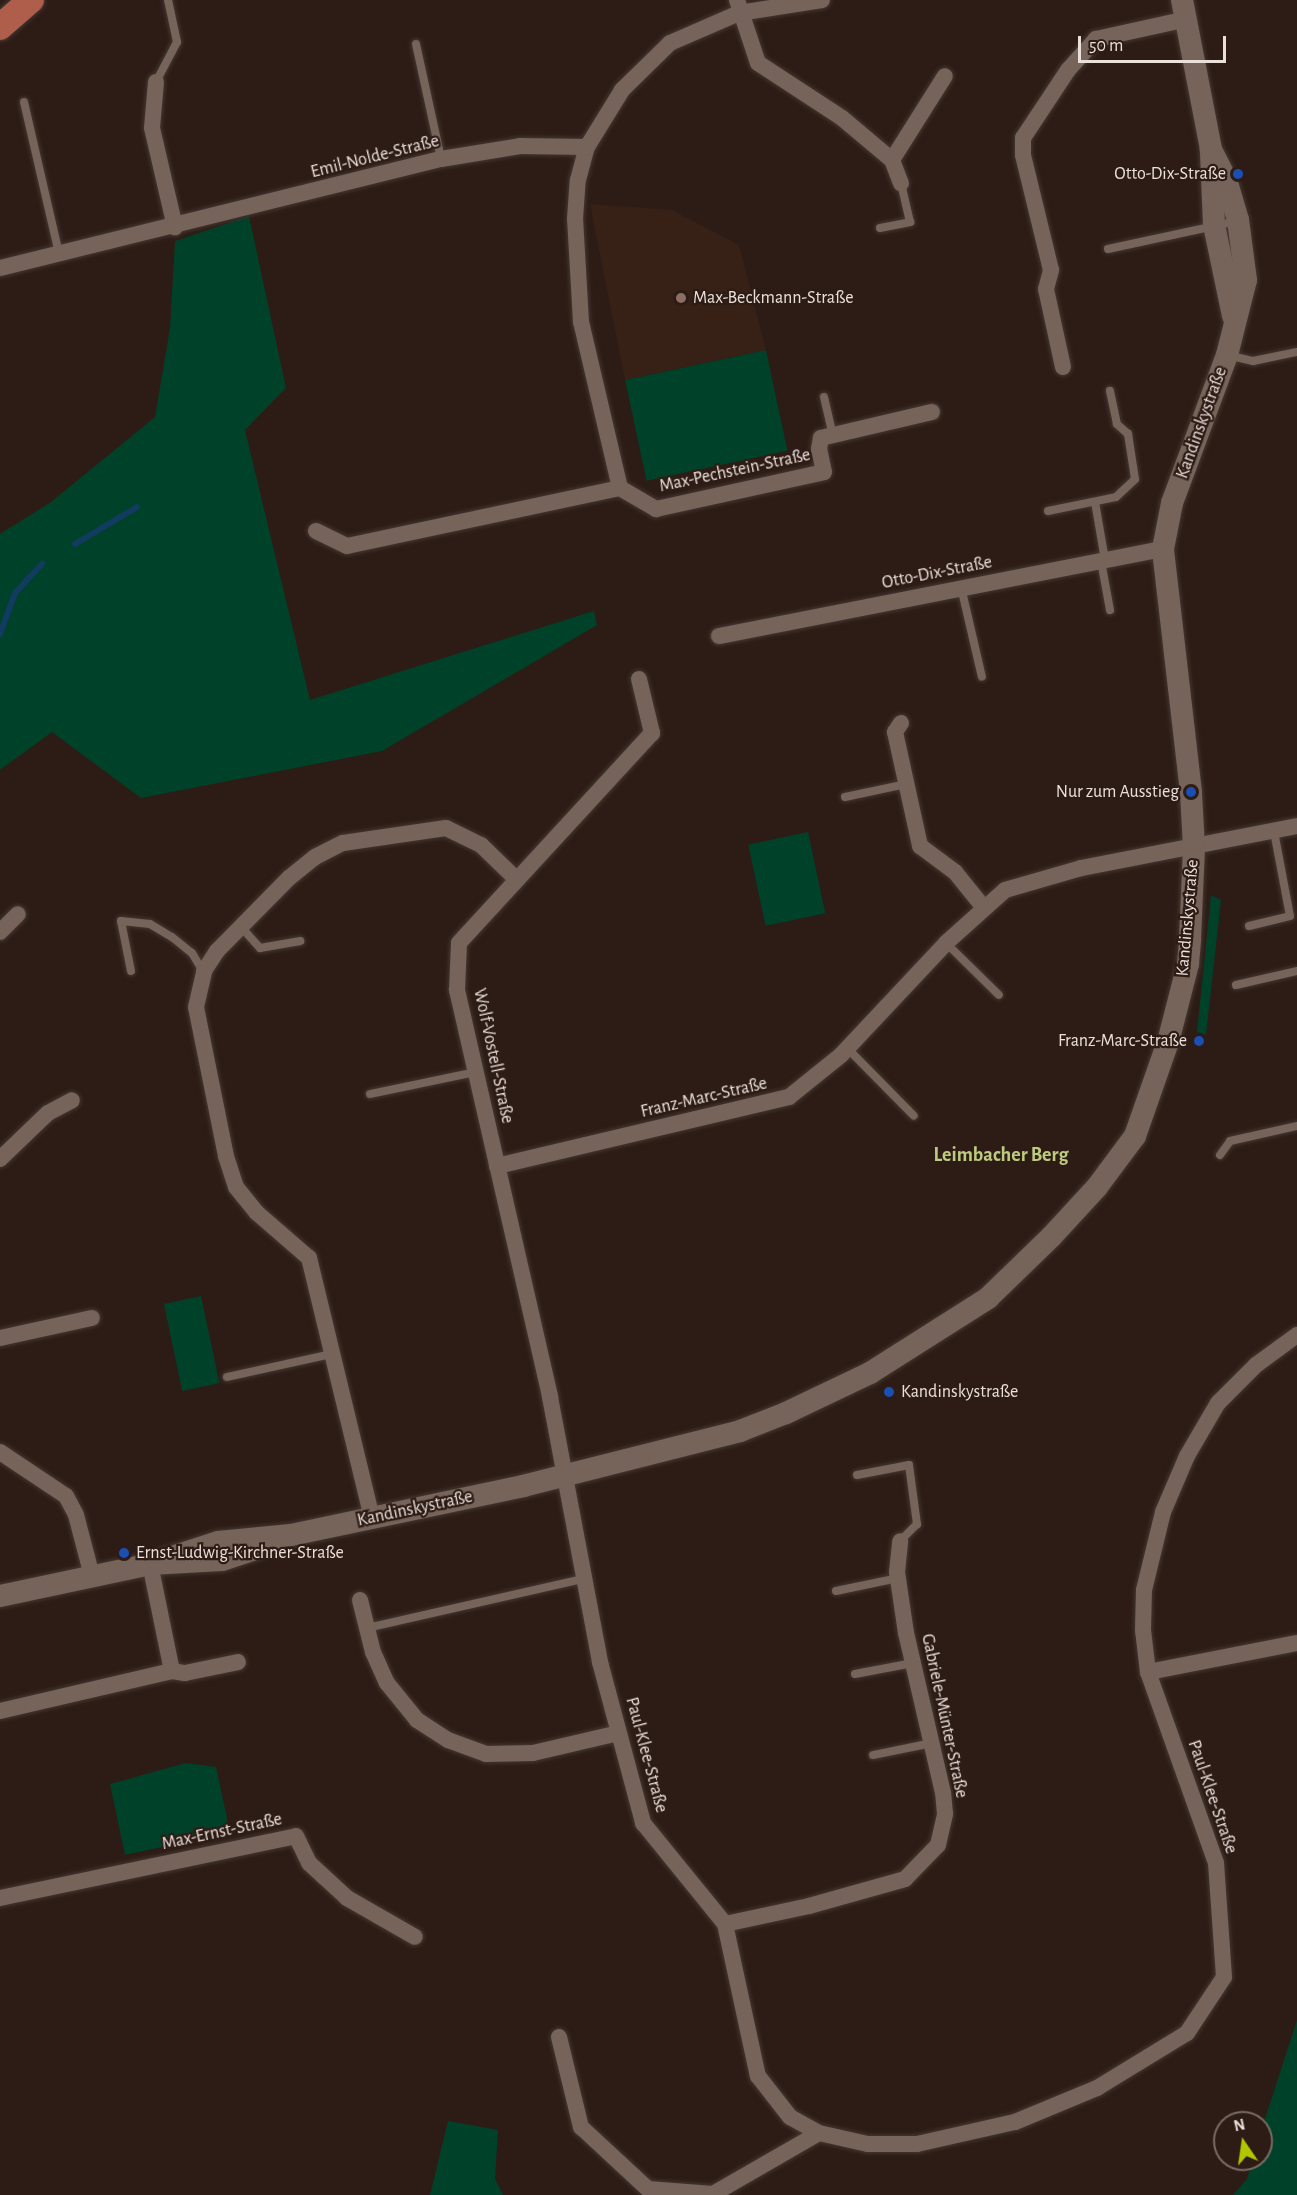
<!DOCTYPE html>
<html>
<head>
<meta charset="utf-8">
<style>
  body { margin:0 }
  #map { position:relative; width:1297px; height:2195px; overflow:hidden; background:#2d1c15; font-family:"Alegreya Sans",sans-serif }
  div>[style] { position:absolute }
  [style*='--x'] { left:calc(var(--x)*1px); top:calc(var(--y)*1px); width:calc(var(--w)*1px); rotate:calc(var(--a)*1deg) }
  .built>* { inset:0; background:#372116 }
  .green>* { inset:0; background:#004129; transform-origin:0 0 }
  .stream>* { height:6px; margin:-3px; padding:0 3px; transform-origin:3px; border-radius:3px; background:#113b5f }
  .roads { filter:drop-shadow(0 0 2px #433732) drop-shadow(0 0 2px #433732) }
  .lane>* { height:8px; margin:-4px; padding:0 4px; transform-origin:4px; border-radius:4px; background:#766359 }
  .street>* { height:16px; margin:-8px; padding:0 8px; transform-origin:8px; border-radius:8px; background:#766359 }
  .secondary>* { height:22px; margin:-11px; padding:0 11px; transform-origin:11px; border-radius:11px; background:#766359 }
  .primary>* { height:26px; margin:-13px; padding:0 13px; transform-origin:13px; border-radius:13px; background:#ae5e4b }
  .dots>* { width:16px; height:16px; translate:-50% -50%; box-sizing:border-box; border:3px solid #2d1c15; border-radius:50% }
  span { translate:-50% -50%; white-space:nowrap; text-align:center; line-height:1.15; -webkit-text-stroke:4.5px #2d1c15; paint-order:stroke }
  .street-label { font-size:18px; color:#ebdfda }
  .poi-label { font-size:18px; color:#ebdfda }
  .right { translate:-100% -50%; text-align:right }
  .left { translate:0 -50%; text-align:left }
  .neighbourhood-label { font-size:20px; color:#bdcb7f; font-weight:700 }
  .north { position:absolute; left:1213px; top:2111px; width:60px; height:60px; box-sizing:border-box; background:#2d1c15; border:2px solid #796a64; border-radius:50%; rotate:347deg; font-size:16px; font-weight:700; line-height:24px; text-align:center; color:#ebdfda }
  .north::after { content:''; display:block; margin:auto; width:21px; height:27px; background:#b1c500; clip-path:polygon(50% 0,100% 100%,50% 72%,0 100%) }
  .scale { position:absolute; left:1078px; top:36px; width:148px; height:27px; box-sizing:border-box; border:3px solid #ebdfda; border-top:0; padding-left:8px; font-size:18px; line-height:21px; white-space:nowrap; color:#ebdfda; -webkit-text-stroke:4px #2d1c15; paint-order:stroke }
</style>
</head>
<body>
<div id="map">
  <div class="built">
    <i style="clip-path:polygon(590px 204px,672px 210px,739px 245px,766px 350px,625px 380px)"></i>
  </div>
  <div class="green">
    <i style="clip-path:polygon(249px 216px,286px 388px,245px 430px,310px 700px,594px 611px,597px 625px,382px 751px,141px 798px,52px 732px,0 770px,0 534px,51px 502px,155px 417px,170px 328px,175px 241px)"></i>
    <i style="left:766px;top:350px;width:103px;height:144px;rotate:78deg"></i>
    <i style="left:808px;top:832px;width:83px;height:61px;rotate:78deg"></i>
    <i style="clip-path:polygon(1211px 895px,1221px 900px,1206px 1035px,1197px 1032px)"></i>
    <i style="left:201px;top:1296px;width:89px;height:38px;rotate:78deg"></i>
    <i style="clip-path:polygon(186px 1763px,216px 1767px,230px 1832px,125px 1855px,110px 1784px)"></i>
    <i style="clip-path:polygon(1297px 2020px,1297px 2195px,1233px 2195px,1247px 2179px,1253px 2159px,1261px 2159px,1261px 2131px)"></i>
    <i style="clip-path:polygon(448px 2121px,498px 2130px,495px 2179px,503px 2195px,430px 2195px)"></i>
  </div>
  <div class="stream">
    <i style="--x:75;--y:544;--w:72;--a:-30.8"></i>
    <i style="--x:0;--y:634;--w:44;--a:-69.9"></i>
    <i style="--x:15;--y:593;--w:40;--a:-47"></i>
  </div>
  <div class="roads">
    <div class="lane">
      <i style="--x:416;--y:44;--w:118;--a:77.7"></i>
      <i style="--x:156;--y:82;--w:45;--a:-62.3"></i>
      <i style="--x:177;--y:42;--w:43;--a:-102.1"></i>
      <i style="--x:24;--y:102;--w:156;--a:77"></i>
      <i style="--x:880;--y:228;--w:31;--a:-11"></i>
      <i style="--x:910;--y:222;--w:40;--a:-103"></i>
      <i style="--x:1108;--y:249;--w:132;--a:-12.2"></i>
      <i style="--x:1227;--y:355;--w:27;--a:13"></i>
      <i style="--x:1253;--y:361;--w:45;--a:-11.6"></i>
      <i style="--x:824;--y:397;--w:37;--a:77"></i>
      <i style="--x:1095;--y:502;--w:59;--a:80.2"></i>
      <i style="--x:1048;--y:511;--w:69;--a:-11.6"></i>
      <i style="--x:1116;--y:497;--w:26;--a:-43"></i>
      <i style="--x:1135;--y:479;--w:46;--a:-98.8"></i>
      <i style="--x:1128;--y:434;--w:15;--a:-138"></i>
      <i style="--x:1117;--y:424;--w:34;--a:-102"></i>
      <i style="--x:1101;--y:561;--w:50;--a:79.6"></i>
      <i style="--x:961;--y:587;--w:92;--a:76.9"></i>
      <i style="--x:845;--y:797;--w:62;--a:-12"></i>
      <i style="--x:1249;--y:926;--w:42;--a:-13.7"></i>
      <i style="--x:1290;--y:916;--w:86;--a:-100.7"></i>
      <i style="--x:242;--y:928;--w:27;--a:48"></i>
      <i style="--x:260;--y:948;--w:41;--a:-9.9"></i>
      <i style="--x:946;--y:943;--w:74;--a:44.5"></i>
      <i style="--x:131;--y:971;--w:51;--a:-101.3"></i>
      <i style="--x:121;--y:921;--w:29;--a:6"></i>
      <i style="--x:150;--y:924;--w:26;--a:31"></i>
      <i style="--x:172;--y:937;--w:26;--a:39"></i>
      <i style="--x:192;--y:953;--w:21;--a:59"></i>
      <i style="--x:1236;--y:985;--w:63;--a:-12.9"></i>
      <i style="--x:847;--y:1048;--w:95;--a:45.4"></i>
      <i style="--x:370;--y:1094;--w:107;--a:-11.8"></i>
      <i style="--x:1220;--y:1155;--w:17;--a:-54"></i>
      <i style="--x:1230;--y:1141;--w:69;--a:-12.6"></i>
      <i style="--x:227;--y:1377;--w:107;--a:-12.4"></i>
      <i style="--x:857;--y:1475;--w:53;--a:-10.9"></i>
      <i style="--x:909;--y:1465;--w:60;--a:82.3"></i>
      <i style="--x:917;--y:1524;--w:24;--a:135"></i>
      <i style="--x:836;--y:1591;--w:63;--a:-11.8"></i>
      <i style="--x:367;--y:1628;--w:221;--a:-12.8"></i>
      <i style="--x:855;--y:1674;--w:59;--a:-10.7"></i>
      <i style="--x:873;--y:1755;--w:60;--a:-11.5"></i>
    </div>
    <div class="street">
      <i style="--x:737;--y:0;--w:66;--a:71.6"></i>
      <i style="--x:758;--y:63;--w:100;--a:33.2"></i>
      <i style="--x:842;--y:118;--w:65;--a:40"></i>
      <i style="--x:892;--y:160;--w:25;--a:69"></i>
      <i style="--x:156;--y:82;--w:46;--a:95"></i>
      <i style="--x:152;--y:128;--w:102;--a:76.9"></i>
      <i style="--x:892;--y:160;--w:99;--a:-57.8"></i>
      <i style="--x:0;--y:268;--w:454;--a:-13.9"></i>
      <i style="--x:441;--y:159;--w:80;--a:-9.3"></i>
      <i style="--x:520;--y:146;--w:67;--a:0.9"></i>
      <i style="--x:1063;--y:367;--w:80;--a:-102.3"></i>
      <i style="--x:1046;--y:289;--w:20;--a:-75"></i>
      <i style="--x:1051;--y:270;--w:118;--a:-103.7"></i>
      <i style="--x:1023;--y:155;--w:17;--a:-90"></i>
      <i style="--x:1023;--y:138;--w:82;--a:-56.5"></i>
      <i style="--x:1068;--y:70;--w:42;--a:-47.9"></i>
      <i style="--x:1096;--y:39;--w:93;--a:-12.4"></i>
      <i style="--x:620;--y:488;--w:171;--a:-103.2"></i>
      <i style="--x:581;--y:322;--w:103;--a:-93.3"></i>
      <i style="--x:575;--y:219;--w:39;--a:-86"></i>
      <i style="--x:578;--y:180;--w:34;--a:-75"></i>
      <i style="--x:587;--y:147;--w:67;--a:-58.4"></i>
      <i style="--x:622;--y:90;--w:67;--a:-44.4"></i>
      <i style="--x:670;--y:43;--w:75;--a:-23.5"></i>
      <i style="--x:739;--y:13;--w:84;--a:-8.9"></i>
      <i style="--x:620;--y:488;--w:42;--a:30.3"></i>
      <i style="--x:656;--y:509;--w:172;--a:-12.4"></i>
      <i style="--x:824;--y:472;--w:24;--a:-102"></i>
      <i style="--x:819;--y:449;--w:11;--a:-80"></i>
      <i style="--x:821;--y:438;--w:114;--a:-13.2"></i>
      <i style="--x:316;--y:531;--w:34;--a:26"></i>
      <i style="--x:347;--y:546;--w:279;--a:-12"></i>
      <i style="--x:719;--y:636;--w:452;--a:-11.1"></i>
      <i style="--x:639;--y:679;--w:56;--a:76.5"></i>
      <i style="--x:652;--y:733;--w:285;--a:132.6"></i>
      <i style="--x:459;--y:943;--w:47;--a:92.4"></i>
      <i style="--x:457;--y:990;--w:417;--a:77.1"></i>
      <i style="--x:550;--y:1397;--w:270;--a:79.3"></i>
      <i style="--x:600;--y:1662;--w:167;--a:75"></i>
      <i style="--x:643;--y:1823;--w:130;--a:50.9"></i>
      <i style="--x:725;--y:1924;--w:156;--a:77.8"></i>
      <i style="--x:758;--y:2076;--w:52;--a:52"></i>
      <i style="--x:790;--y:2117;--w:33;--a:29"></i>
      <i style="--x:819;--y:2133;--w:50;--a:12.7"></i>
      <i style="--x:868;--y:2144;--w:49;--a:0"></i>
      <i style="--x:917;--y:2144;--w:100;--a:-12.7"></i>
      <i style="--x:1015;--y:2122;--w:89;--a:-22.5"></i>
      <i style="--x:1097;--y:2088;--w:105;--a:-31.4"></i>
      <i style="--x:1187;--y:2033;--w:67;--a:-56.5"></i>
      <i style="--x:1224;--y:1977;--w:114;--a:-94"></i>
      <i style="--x:1216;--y:1863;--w:203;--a:-109.6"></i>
      <i style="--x:1148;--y:1672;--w:42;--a:-96.8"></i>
      <i style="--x:1143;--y:1630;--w:40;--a:-88.6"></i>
      <i style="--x:1144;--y:1590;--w:80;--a:-76.3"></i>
      <i style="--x:1163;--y:1512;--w:61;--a:-66.8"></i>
      <i style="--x:1187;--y:1456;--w:61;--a:-59.7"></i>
      <i style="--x:1218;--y:1403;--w:54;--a:-45"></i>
      <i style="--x:1256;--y:1365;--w:51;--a:-36.2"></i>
      <i style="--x:901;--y:723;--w:11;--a:124"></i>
      <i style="--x:895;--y:732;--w:117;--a:77.6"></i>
      <i style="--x:920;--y:846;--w:44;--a:36.6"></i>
      <i style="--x:955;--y:872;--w:46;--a:51.1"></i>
      <i style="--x:0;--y:932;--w:25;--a:-45"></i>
      <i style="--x:0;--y:1159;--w:66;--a:-43.8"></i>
      <i style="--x:48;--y:1113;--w:27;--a:-28"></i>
      <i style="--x:497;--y:1166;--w:300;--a:-13.3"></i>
      <i style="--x:789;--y:1097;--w:67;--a:-38.9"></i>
      <i style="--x:841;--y:1055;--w:154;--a:-46.8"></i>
      <i style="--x:946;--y:943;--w:79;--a:-41.9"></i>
      <i style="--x:1005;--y:890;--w:79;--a:-16.1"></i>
      <i style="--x:1081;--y:868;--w:220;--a:-11"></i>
      <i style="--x:0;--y:1338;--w:94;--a:-12.3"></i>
      <i style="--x:0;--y:1452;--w:79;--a:33.7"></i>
      <i style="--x:66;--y:1496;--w:21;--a:62"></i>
      <i style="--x:76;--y:1515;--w:63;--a:75.3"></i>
      <i style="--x:372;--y:1518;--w:268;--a:-103.6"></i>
      <i style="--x:309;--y:1258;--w:69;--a:-139.1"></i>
      <i style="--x:257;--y:1213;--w:33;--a:-129"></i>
      <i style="--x:236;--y:1187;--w:33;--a:-108"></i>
      <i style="--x:226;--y:1156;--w:152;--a:-101.4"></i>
      <i style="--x:196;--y:1007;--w:37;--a:-77"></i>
      <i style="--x:204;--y:971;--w:24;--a:-57"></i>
      <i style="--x:217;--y:951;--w:103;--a:-45.4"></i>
      <i style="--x:289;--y:878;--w:33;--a:-39"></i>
      <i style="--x:315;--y:857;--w:31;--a:-27"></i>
      <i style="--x:343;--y:843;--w:104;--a:-8.3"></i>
      <i style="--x:446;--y:828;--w:39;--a:26"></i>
      <i style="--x:481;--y:845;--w:50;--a:44.2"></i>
      <i style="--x:360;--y:1600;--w:54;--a:76"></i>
      <i style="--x:373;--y:1652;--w:34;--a:66"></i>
      <i style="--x:387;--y:1683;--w:48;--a:51"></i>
      <i style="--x:417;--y:1720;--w:37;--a:33"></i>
      <i style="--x:448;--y:1740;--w:40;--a:20.2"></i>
      <i style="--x:486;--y:1754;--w:47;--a:-1.2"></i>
      <i style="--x:533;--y:1753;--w:88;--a:-13.1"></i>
      <i style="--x:172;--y:1671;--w:13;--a:9"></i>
      <i style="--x:185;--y:1673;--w:54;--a:-11.7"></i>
      <i style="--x:1148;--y:1672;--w:152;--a:-11"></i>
      <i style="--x:0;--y:1711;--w:177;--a:-13.1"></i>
      <i style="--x:172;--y:1671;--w:109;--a:-101.6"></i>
      <i style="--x:0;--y:1898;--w:302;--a:-11.8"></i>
      <i style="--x:296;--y:1836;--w:30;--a:64"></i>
      <i style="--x:309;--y:1863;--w:52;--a:42.6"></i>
      <i style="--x:347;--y:1898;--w:78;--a:29.8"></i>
      <i style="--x:725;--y:1924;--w:86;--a:-12.1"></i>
      <i style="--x:809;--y:1906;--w:100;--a:-15.7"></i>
      <i style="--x:905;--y:1879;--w:47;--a:-45.9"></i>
      <i style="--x:938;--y:1845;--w:32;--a:-77"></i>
      <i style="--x:945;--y:1814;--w:21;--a:-95"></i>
      <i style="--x:943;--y:1793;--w:164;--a:-103"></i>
      <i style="--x:906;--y:1633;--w:62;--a:-98.4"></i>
      <i style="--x:897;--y:1572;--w:31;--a:-84"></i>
      <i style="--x:559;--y:2037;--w:93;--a:76.3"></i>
      <i style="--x:581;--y:2127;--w:91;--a:42.8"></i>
      <i style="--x:648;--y:2189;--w:65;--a:4.4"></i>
      <i style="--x:713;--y:2194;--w:122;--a:-29.9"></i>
    </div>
    <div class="secondary">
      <i style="--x:1211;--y:153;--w:72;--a:87.6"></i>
      <i style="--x:1214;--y:225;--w:93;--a:78.2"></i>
      <i style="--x:150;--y:1564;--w:71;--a:-17.9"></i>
      <i style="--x:218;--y:1542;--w:73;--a:-5.5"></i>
      <i style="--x:291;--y:1535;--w:237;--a:-11.9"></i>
      <i style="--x:523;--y:1486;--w:224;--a:-14.2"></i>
      <i style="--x:740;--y:1431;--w:49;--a:-21.4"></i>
      <i style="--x:786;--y:1413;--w:93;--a:-25.5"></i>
      <i style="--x:870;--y:1373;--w:140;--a:-32.4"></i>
      <i style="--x:988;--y:1298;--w:88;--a:-44.1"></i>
      <i style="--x:1051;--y:1237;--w:68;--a:-47.4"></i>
      <i style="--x:1097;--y:1187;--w:64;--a:-53.3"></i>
      <i style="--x:1135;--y:1136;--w:100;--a:-70.7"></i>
      <i style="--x:1168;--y:1042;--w:81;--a:-75.6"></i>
      <i style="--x:1188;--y:964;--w:25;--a:-85"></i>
      <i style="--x:1190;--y:939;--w:91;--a:-87.5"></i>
      <i style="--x:1194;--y:848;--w:56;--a:-93.1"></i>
      <i style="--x:1191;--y:792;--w:245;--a:-96.6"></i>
      <i style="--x:1163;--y:549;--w:47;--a:-78.9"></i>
      <i style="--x:1172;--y:503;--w:158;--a:-69.6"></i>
      <i style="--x:1227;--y:355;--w:77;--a:-75.8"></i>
      <i style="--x:1246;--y:280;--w:61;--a:-97.6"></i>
      <i style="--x:1238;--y:220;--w:43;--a:-106.3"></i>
      <i style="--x:1226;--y:179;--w:34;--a:-117"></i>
      <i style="--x:1211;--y:149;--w:152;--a:-101"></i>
      <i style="--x:0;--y:1596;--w:153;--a:-12"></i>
      <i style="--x:150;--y:1564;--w:72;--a:-3.2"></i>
      <i style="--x:222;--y:1560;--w:54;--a:-18.4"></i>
    </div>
    <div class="primary">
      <i style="--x:0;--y:27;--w:41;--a:-41.1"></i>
    </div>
  </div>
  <div class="dots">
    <i style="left:1238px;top:174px;background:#1a4fb4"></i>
    <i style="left:681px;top:298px;background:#8d6e63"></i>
    <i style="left:1191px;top:792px;background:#1a4fb4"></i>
    <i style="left:1199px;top:1041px;background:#1a4fb4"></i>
    <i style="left:889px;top:1392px;background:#1a4fb4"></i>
    <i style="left:124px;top:1553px;background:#1a4fb4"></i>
  </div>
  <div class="street-label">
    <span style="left:375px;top:157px;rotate:-14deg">Emil-Nolde-Straße</span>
    <span style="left:1202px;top:423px;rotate:-70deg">Kandinskystraße</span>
    <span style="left:735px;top:471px;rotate:-12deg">Max-Pechstein-Straße</span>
    <span style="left:937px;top:573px;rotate:-11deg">Otto-Dix-Straße</span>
    <span style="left:1188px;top:918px;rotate:-85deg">Kandinskystraße</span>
    <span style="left:493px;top:1056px;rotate:78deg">Wolf-Vostell-Straße</span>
    <span style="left:704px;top:1098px;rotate:-13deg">Franz-Marc-Straße</span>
    <span style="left:415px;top:1509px;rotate:-12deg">Kandinskystraße</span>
    <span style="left:944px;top:1716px;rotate:78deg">Gabriele-Münter-Straße</span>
    <span style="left:646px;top:1755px;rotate:75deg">Paul-Klee-Straße</span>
    <span style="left:1212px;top:1797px;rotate:71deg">Paul-Klee-Straße</span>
    <span style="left:222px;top:1832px;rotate:-12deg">Max-Ernst-Straße</span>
  </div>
  <div class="poi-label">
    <span class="right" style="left:1226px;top:174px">Otto-Dix-Straße</span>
    <span class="left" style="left:693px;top:298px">Max-Beckmann-Straße</span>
    <span class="right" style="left:1179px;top:792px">Nur zum Ausstieg</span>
    <span class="right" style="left:1187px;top:1041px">Franz-Marc-Straße</span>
    <span class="left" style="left:901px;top:1392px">Kandinskystraße</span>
    <span class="left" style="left:136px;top:1553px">Ernst-Ludwig-Kirchner-Straße</span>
  </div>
  <div class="neighbourhood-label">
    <span style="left:1001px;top:1155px">Leimbacher Berg</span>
  </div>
  <div class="north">N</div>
  <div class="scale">50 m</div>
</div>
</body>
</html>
